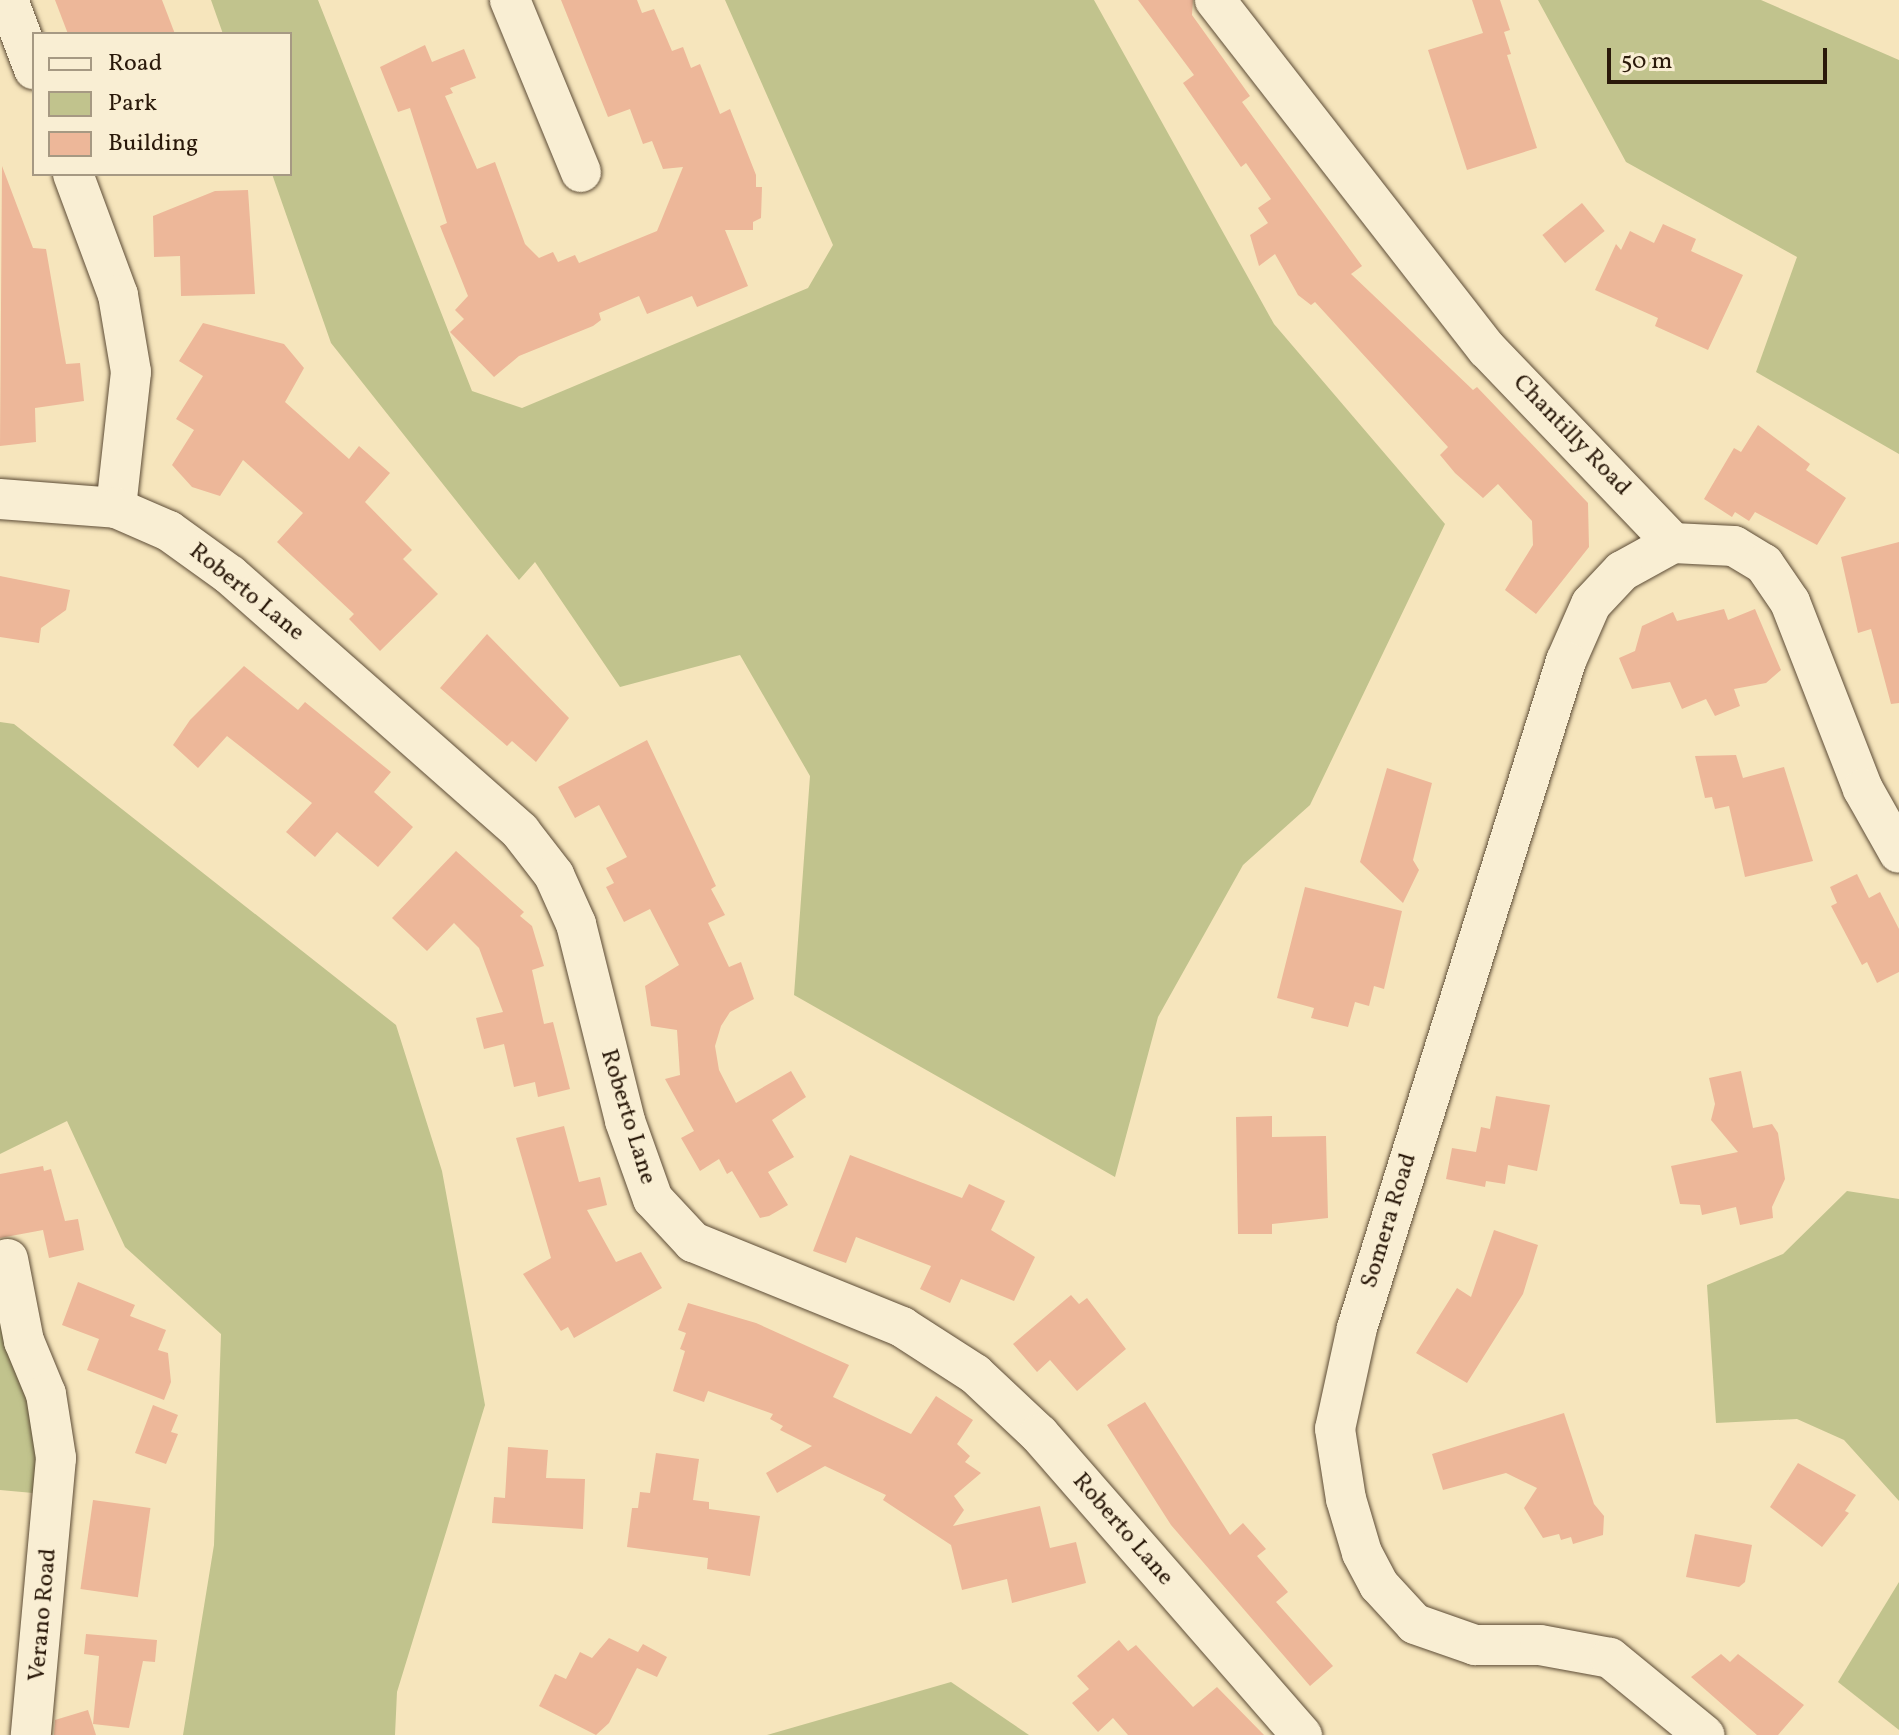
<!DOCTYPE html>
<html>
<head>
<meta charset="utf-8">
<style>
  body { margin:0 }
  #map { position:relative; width:1899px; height:1735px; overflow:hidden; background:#f6e5bc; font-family:Vollkorn,serif }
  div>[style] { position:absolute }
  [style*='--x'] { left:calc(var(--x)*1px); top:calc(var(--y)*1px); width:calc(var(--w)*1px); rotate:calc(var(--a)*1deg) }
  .green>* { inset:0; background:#c1c38d }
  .building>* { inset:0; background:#edb799; transform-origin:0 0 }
  .roads { filter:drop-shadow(0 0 2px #5d4c36) drop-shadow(0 0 2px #5d4c36) }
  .minor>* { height:40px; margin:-20px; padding:0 20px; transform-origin:20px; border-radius:20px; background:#f9eed3 }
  span { translate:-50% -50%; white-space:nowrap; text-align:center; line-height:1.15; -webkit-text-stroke:7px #f9eed3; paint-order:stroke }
  .street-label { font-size:24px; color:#2a190a }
  .legend { position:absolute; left:32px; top:32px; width:260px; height:144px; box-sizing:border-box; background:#f9eed3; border:2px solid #a69983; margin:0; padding:10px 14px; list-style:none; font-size:24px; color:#2a190a }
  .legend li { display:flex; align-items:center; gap:16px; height:40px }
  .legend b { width:40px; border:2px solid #a69983 }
  .scale { position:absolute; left:1607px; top:48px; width:220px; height:36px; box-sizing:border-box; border:4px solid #2a190a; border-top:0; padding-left:10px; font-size:24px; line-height:28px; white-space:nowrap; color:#2a190a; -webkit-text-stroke:6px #f9eed3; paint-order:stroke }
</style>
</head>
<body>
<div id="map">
  <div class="green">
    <i style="clip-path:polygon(211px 0,318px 0,472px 391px,522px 408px,808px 288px,833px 245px,725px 0,1094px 0,1274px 324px,1445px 524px,1310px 805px,1243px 865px,1158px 1017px,1115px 1177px,794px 995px,810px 776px,740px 655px,620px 687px,535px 562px,519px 580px,331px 343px,272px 174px,290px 174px,290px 34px,223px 34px)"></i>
    <i style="clip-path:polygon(1538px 0,1761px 0,1899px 60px,1899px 454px,1756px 372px,1797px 257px,1626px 162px)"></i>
    <i style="clip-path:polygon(0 722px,14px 724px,396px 1025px,442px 1171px,485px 1405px,397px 1692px,395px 1735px,183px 1735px,214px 1545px,221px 1334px,125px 1247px,67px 1121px,0 1154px)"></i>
    <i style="clip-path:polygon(1847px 1191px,1899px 1199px,1899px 1501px,1844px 1440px,1797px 1419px,1716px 1423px,1707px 1285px,1783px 1254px)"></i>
    <i style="clip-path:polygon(0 1280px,55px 1495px,0 1490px)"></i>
    <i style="clip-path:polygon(1899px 1582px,1899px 1730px,1838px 1682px)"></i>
    <i style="clip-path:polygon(951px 1682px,1029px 1735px,767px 1735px)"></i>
  </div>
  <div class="building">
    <i style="clip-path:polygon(55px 0,162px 0,175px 34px,68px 34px)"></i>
    <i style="clip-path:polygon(561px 0,637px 0,642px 13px,654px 9px,672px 51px,683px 47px,691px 68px,700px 64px,720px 114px,730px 109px,756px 175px,756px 187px,762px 187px,761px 218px,753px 222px,753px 230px,725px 230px,748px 286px,697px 307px,692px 296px,647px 314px,639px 296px,599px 313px,601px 320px,593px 326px,519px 356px,494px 377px,450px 332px,464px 319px,455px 310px,468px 296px,440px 226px,447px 223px,410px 108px,398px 112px,380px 67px,425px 45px,432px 62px,464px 49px,476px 78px,450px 88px,453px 93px,445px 96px,477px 169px,495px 162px,525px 244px,539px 258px,553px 252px,558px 262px,575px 255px,579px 263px,657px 231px,683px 167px,663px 169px,652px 141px,643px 144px,630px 109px,608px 117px)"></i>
    <i style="clip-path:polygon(1138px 0,1193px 0,1192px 15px,1250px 96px,1242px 102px,1362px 266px,1351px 274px,1473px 390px,1477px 387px,1588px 503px,1589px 547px,1536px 614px,1505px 590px,1533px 545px,1532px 521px,1498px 484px,1483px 498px,1455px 473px,1440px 455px,1448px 447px,1315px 302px,1311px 305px,1298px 295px,1275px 254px,1259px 266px,1250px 235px,1268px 223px,1258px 208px,1271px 199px,1246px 163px,1241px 167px,1183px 83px,1194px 75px)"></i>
    <i style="clip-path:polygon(1472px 0,1500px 0,1510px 30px,1504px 32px,1511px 54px,1507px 55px,1537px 148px,1467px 170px,1428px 50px,1483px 33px)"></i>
    <i style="clip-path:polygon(2px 166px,33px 248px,46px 249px,66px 364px,80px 363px,84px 401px,35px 408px,36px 442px,0 446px)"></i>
    <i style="clip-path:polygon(248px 190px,255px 294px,181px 296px,180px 256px,154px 257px,153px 216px,215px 191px)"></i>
    <i style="left:1582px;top:203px;width:36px;height:51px;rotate:51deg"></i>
    <i style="clip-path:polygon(1663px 224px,1696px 239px,1691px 251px,1743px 275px,1708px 350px,1655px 326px,1658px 318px,1595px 290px,1616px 244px,1621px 250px,1630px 231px,1654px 243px)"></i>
    <i style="clip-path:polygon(203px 323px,284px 344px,304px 368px,285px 402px,349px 459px,359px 446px,390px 473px,365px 502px,412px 550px,403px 559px,438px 594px,380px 651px,349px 619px,354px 614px,277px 542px,303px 513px,243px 460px,220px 496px,192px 487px,172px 465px,194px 430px,176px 419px,203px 376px,179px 361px)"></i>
    <i style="clip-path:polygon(1758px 425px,1810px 464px,1806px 470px,1846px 498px,1817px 545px,1755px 512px,1749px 521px,1735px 512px,1732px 517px,1704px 499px,1734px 448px,1741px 452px)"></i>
    <i style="clip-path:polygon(1899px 542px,1899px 703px,1891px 704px,1871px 629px,1858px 633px,1841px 557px)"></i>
    <i style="clip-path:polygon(0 576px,70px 590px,66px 610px,41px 628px,39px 643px,0 637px)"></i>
    <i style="clip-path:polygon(1724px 609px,1728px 620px,1755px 609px,1781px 670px,1766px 683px,1734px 689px,1740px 706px,1715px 716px,1706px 699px,1682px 709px,1670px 682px,1632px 689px,1619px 658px,1635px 651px,1642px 626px,1673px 612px,1677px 621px)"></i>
    <i style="clip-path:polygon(487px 634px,569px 718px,536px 762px,512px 741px,507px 746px,440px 688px)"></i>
    <i style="clip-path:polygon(244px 666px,298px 710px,305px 702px,391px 772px,374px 792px,413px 827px,378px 867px,337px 832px,315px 857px,286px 832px,312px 803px,227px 736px,198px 768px,173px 745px,190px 720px)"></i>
    <i style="clip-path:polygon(647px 740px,716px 886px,711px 889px,725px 915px,708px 923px,729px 967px,741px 962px,754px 999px,730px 1012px,721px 1026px,715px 1046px,719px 1070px,736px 1103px,791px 1071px,806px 1097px,772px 1120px,794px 1157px,768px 1172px,788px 1205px,769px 1216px,760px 1218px,732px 1171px,727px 1174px,719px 1159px,700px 1171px,681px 1138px,694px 1131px,665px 1079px,680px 1075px,677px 1030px,651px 1026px,645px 986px,679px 965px,650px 909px,624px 922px,606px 887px,614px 883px,606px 868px,627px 857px,599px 805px,575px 818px,558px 787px)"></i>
    <i style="clip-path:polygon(1736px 755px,1743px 778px,1784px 767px,1813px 861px,1745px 877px,1729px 806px,1715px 809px,1712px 797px,1705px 798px,1695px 756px)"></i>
    <i style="clip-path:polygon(1387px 768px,1432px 783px,1413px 860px,1419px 870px,1403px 903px,1360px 862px)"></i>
    <i style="clip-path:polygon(456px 851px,524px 912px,520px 916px,532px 926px,544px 966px,532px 970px,544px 1024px,553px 1022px,570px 1089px,538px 1097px,535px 1082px,514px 1087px,504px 1044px,484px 1049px,476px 1018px,503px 1012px,479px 948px,454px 923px,427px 951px,392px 918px)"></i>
    <i style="clip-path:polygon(1857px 874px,1869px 898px,1880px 892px,1899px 929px,1899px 972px,1877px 983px,1867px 962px,1862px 965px,1831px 906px,1837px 903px,1830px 887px)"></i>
    <i style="clip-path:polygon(1305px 887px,1402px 911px,1384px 989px,1374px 986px,1369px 1006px,1355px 1002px,1348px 1027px,1311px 1018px,1314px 1008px,1277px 998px)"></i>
    <i style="clip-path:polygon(1741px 1071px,1753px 1128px,1772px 1124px,1778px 1133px,1785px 1179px,1772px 1207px,1773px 1218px,1740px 1225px,1736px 1207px,1702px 1215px,1700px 1205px,1680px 1204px,1671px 1166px,1738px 1152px,1711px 1120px,1715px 1104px,1709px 1078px)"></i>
    <i style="clip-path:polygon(1496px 1096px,1550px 1105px,1537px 1171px,1508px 1165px,1505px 1184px,1486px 1181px,1485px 1187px,1446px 1179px,1452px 1148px,1476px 1152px,1481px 1127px,1490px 1129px)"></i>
    <i style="clip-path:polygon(1272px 1116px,1272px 1137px,1326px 1136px,1328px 1218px,1272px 1224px,1272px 1234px,1238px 1234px,1236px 1117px)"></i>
    <i style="clip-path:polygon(564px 1126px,579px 1182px,600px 1177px,607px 1205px,587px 1210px,616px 1262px,641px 1252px,662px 1288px,574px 1338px,568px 1327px,561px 1331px,523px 1274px,551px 1258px,516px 1138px)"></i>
    <i style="clip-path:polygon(850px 1155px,962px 1198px,969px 1184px,1005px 1201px,991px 1230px,1035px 1257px,1014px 1301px,961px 1279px,950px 1303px,920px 1289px,931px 1266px,856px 1237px,846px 1263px,813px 1251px)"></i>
    <i style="clip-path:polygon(43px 1166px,44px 1171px,51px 1169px,65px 1221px,78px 1219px,84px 1250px,49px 1258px,43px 1230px,0 1238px,0 1174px)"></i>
    <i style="clip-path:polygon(1494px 1230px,1538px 1245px,1523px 1294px,1467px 1383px,1416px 1353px,1457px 1288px,1471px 1297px)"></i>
    <i style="clip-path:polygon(78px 1282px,135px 1305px,130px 1316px,166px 1330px,158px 1350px,168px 1353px,171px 1382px,164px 1400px,87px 1370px,99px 1339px,62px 1325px)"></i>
    <i style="clip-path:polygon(1071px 1295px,1079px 1304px,1087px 1298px,1126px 1349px,1077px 1391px,1050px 1360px,1037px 1372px,1013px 1344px)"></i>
    <i style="clip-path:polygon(688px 1303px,756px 1323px,849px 1365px,833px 1397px,911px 1434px,936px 1396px,973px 1420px,957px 1444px,970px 1456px,965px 1462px,981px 1473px,954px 1496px,964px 1510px,953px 1526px,1040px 1506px,1050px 1548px,1076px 1542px,1086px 1583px,1012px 1603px,1007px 1579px,962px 1590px,951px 1545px,883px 1500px,886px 1495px,825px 1466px,777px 1493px,766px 1473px,812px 1446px,780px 1430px,783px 1426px,770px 1419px,773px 1414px,708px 1391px,704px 1402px,673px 1391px,685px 1351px,680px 1349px,686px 1333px,678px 1330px)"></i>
    <i style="clip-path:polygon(1145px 1402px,1230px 1535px,1243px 1523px,1266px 1549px,1257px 1556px,1288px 1592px,1276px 1602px,1333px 1666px,1310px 1686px,1171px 1525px,1107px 1425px)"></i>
    <i style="clip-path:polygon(153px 1405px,178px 1415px,171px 1432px,178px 1434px,166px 1464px,135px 1453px)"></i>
    <i style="clip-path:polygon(1564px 1413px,1594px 1504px,1604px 1516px,1603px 1535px,1573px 1544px,1571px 1537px,1561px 1540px,1559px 1534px,1543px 1538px,1524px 1508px,1537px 1488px,1506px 1473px,1443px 1490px,1432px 1454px)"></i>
    <i style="clip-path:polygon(508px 1447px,548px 1450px,546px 1478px,585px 1479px,583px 1529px,492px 1523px,494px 1497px,505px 1498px)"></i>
    <i style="clip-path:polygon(656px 1453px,699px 1459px,693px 1500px,709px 1502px,709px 1509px,760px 1516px,750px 1576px,707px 1569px,708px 1558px,627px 1547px,632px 1508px,638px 1508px,640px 1492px,650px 1493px)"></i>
    <i style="clip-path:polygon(1798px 1463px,1856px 1495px,1845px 1511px,1849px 1513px,1822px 1547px,1770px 1507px)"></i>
    <i style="left:93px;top:1500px;width:58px;height:90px;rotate:8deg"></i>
    <i style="clip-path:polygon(1695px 1534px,1752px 1545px,1745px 1582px,1739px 1587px,1686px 1577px)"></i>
    <i style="clip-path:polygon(86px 1634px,157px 1640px,155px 1662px,143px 1661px,129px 1728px,93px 1724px,99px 1656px,84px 1654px)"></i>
    <i style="clip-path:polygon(609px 1638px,638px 1652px,643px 1644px,667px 1657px,657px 1677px,637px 1668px,609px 1723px,596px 1735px,539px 1706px,555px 1674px,566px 1679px,580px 1652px,592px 1658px)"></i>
    <i style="clip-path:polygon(1119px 1640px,1128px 1651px,1136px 1645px,1193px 1707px,1217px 1687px,1264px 1735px,1128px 1735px,1113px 1718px,1098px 1732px,1072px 1703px,1089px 1689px,1077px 1676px)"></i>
    <i style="clip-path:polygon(1721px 1654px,1730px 1662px,1738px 1654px,1804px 1705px,1778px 1735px,1757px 1735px,1691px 1677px)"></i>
    <i style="clip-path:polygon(88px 1710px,96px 1735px,54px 1735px,55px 1720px)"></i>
  </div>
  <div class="roads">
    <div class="minor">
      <i style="--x:8;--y:0;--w:74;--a:69.4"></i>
      <i style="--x:510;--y:0;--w:186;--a:67.6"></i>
      <i style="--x:1215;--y:0;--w:442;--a:52.1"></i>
      <i style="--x:1487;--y:349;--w:269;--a:46.2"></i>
      <i style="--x:1673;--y:543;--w:61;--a:2.8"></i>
      <i style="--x:1734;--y:546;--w:35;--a:31"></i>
      <i style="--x:1764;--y:564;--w:46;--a:55.6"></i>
      <i style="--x:1790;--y:602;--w:201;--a:68.7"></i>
      <i style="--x:1863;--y:789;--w:73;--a:60.6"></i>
      <i style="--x:73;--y:174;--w:129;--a:69.6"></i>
      <i style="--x:118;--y:295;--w:78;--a:80.4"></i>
      <i style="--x:131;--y:372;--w:137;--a:96.3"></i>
      <i style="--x:0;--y:499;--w:116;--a:4.4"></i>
      <i style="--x:116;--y:508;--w:58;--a:23.5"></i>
      <i style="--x:169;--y:531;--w:75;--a:35.8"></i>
      <i style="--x:230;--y:575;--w:387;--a:41.4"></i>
      <i style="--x:520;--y:831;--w:56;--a:52.3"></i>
      <i style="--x:554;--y:875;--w:54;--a:65.8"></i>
      <i style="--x:576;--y:924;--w:203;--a:76"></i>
      <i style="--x:625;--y:1121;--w:83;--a:70.3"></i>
      <i style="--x:653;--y:1199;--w:59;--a:47.1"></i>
      <i style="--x:693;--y:1242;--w:226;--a:22.1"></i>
      <i style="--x:902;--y:1327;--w:87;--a:32.8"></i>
      <i style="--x:975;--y:1374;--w:88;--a:43.2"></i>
      <i style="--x:1039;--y:1434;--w:400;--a:48.9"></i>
      <i style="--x:1673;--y:543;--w:58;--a:151.2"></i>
      <i style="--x:1622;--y:571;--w:45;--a:133.2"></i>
      <i style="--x:1591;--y:604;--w:62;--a:113.7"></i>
      <i style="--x:1566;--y:661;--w:699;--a:107.4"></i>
      <i style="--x:1357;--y:1328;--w:103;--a:102.3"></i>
      <i style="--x:1335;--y:1429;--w:71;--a:81.1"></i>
      <i style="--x:1346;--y:1499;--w:56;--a:73.5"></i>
      <i style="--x:1362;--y:1553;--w:36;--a:62"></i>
      <i style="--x:1379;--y:1585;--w:53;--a:47.3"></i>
      <i style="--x:1415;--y:1624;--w:64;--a:19.3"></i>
      <i style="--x:1475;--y:1645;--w:65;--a:0"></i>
      <i style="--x:1540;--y:1645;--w:71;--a:10.5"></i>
      <i style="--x:1610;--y:1658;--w:122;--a:39.3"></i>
      <i style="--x:8;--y:1259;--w:84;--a:79"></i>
      <i style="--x:24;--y:1341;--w:57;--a:67.5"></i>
      <i style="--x:46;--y:1394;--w:65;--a:81.1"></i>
      <i style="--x:56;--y:1458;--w:278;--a:95.2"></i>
    </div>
  </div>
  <div class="street-label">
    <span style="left:1571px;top:436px;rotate:46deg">Chantilly Road</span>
    <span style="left:246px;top:593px;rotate:39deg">Roberto Lane</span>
    <span style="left:627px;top:1117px;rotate:73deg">Roberto Lane</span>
    <span style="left:1390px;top:1221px;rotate:-73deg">Somera Road</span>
    <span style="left:1122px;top:1530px;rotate:49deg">Roberto Lane</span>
    <span style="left:44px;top:1615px;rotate:-85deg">Verano Road</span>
  </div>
  <ul class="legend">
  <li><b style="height:10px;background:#f9eed3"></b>Road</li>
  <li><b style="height:22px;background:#c1c38d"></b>Park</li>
  <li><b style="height:22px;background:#edb799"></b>Building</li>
  </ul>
  <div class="scale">50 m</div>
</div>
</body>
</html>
